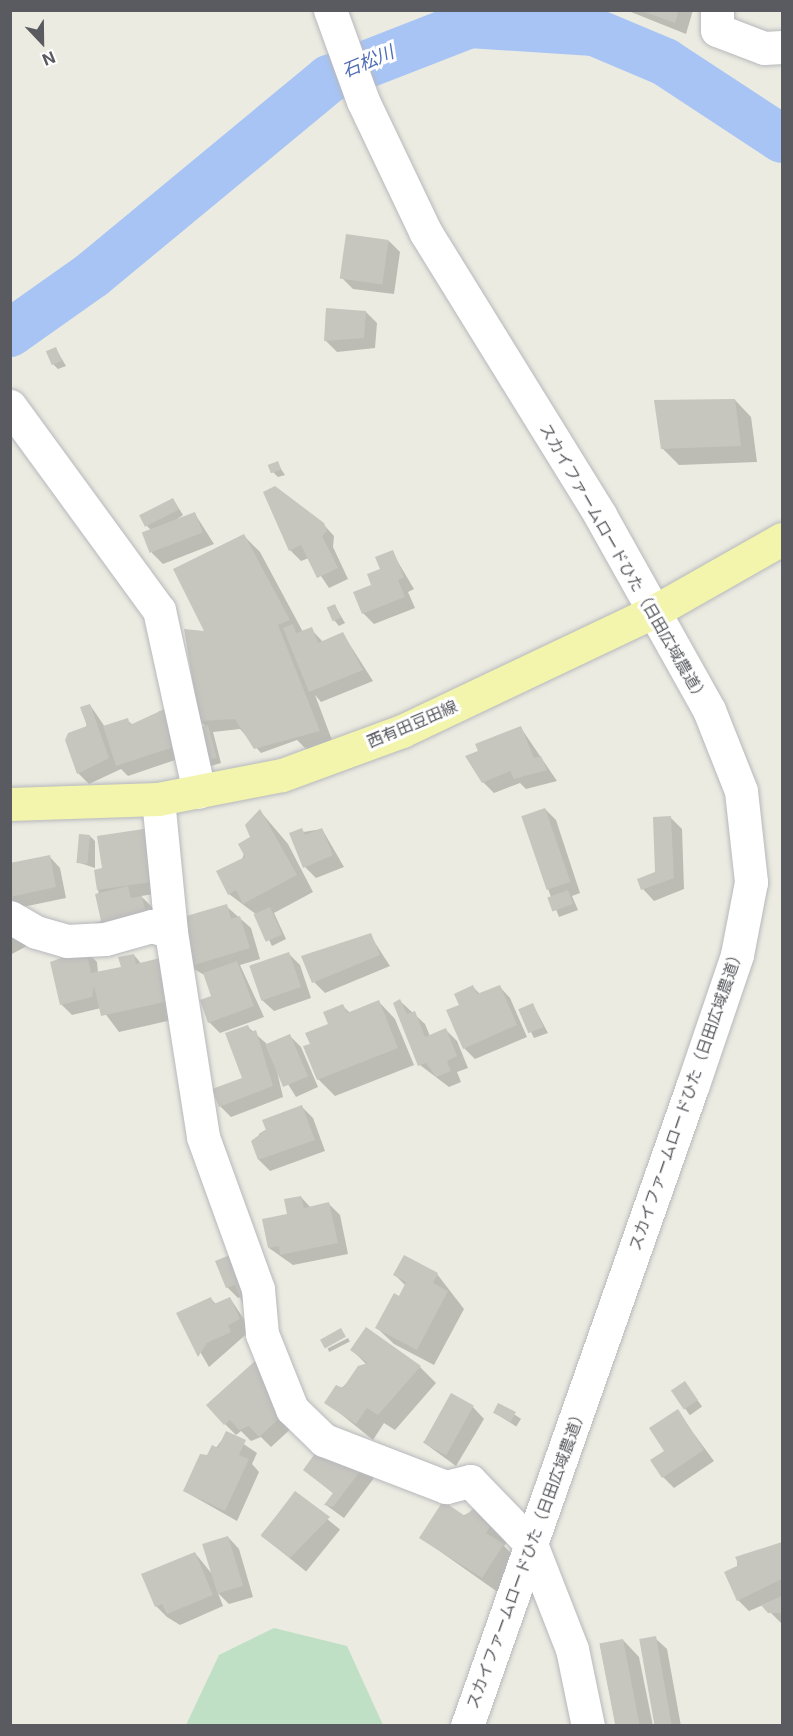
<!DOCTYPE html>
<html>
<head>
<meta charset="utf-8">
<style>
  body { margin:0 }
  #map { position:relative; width:793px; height:1736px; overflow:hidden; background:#ebebe1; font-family:Inter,"Noto Sans JP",sans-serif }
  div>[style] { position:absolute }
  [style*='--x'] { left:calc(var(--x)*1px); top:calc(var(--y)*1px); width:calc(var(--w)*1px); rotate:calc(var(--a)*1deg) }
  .green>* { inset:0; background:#c0e0c6 }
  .shadow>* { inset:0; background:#0003; transform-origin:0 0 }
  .river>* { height:48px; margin:-24px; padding:0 24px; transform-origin:24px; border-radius:24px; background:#a7c4f5 }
  .building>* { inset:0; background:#c6c5be; transform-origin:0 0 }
  .roads { filter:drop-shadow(0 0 2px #b7b8bc) drop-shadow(0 0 2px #b7b8bc) }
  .minor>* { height:33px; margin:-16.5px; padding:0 16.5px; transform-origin:16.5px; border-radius:16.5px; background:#fff }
  .major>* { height:33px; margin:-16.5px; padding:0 16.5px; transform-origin:16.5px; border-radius:16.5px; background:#f3f5ac }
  span { translate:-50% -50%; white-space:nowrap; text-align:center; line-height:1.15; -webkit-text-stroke:6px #fff; paint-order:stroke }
  .street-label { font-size:16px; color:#5a5b60 }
  .water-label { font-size:18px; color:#4e6cb4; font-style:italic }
  .frame { position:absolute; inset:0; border:12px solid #5a5b60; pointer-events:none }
  .north { position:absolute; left:12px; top:12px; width:60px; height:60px; -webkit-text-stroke:4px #fff; paint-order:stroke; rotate:158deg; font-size:16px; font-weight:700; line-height:24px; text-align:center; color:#5a5b60 }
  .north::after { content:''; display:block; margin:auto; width:21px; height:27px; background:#5a5b60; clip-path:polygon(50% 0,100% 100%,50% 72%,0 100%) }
</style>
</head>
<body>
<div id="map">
  <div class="green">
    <i style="clip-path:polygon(274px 1628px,347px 1646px,383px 1725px,186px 1725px,219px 1655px)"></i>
  </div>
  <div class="shadow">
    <i style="clip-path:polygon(626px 10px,693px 10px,686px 34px)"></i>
    <i style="clip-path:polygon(389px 241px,400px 252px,394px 294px,353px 289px,342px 278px)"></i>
    <i style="clip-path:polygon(328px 309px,366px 312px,377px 323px,375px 348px,337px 352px,326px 341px)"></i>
    <i style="clip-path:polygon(56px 349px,66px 366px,58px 369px,53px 364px)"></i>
    <i style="clip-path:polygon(735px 400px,751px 417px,757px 462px,679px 465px,662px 448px)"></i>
    <i style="clip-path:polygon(277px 463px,285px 475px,278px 477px,273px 472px)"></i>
    <i style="clip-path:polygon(173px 499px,183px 515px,172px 523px,195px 514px,214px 544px,163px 564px,152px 553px,152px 531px,145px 524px)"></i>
    <i style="clip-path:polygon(323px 524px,334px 536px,333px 547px,348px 579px,329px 588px,309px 558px,301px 561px,290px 550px)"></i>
    <i style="clip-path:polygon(244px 536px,260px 552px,303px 632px,311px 629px,323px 642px,343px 634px,373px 681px,321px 702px,315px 695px,335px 748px,313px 756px,297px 740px,261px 753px,240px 729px,213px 732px,221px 763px,211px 766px,205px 761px,206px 727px,200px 721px,209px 639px)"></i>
    <i style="clip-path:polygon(392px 552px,414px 589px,408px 592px,415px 608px,374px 624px,363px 613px)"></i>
    <i style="clip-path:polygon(335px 606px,345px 623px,339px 626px,334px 620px)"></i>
    <i style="clip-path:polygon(90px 705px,105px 727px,127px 720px,133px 725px,161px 723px,158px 712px,171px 707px,178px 759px,128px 776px,121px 769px,89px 784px,78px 773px)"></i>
    <i style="clip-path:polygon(521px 728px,557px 781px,526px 789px,520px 783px,494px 793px,483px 782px,480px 752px)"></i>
    <i style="clip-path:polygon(545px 809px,556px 820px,580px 893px,572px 896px,578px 910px,559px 917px,548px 889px)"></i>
    <i style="clip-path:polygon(260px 811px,288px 844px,313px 892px,274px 913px,286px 939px,272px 946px,257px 915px,229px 894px)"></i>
    <i style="clip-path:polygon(671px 818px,682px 829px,684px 889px,654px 901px,643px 889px,657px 873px)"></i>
    <i style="clip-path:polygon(322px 829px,344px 867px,316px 878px,305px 867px,291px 834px)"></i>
    <i style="clip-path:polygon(90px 836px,95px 841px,95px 868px,80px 863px)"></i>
    <i style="clip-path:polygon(161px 841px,168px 892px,141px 896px,153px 908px,158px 929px,103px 922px,98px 889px)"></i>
    <i style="clip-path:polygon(49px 856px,60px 868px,66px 898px,13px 909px,10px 864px)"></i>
    <i style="clip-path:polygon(226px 906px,251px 928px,260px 959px,240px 965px,264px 1017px,220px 1033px,209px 1022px,213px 997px,206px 976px,189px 966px)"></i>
    <i style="clip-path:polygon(10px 932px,27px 946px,10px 955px)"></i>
    <i style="clip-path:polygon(370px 935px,390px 966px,325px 993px,314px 982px)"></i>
    <i style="clip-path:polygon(86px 951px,97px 962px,98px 973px,122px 968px,134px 955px,185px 1017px,119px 1032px,101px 1008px,72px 1015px,61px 1004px)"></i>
    <i style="clip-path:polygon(289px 954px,300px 965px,311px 998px,274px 1011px,262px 1000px)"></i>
    <i style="clip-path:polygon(499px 986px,510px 998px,527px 1037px,475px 1059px,464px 1048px,461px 1006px,473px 987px,480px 994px)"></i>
    <i style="clip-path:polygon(400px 1001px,425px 1024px,430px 1036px,446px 1030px,457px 1041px,468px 1068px,457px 1072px,461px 1082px,449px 1087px,420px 1065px)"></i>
    <i style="clip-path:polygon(379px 1002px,395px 1019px,414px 1065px,335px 1096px,317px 1078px,312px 1045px,343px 1006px,351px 1014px)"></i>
    <i style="clip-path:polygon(533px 1005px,548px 1033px,534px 1038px,520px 1010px)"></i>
    <i style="clip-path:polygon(248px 1027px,268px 1045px,290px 1036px,301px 1047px,318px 1087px,296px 1097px,275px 1063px,283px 1097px,231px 1117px,220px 1106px,244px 1078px)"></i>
    <i style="clip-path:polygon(302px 1107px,313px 1118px,325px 1151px,270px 1171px,259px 1160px,259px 1134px)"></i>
    <i style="clip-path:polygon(301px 1197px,311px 1208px,329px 1204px,340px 1215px,348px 1254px,293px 1265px,269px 1248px)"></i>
    <i style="clip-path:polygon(404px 1257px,437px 1274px,464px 1309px,434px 1365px,394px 1344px,377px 1328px,406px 1286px,395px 1275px)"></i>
    <i style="clip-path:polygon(248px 1265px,241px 1297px,238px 1298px,227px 1287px)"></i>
    <i style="clip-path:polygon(210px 1298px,216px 1304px,230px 1298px,251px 1330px,209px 1367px,178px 1314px)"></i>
    <i style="left:348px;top:1338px;width:4px;height:23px;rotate:63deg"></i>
    <i style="clip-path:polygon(352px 1350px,420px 1367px,436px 1383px,395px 1430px,384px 1423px,373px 1440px,326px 1402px,367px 1365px)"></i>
    <i style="clip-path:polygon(255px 1363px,295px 1425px,271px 1447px,261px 1437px,251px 1441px,241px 1431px,236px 1435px,225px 1424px)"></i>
    <i style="left:685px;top:1383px;width:29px;height:15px;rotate:54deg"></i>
    <i style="left:499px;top:1405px;width:26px;height:9px;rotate:32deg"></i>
    <i style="clip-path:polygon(473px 1407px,484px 1419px,456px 1466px,423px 1442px)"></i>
    <i style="clip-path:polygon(677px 1411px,714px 1461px,674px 1488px,663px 1477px)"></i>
    <i style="clip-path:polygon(227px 1433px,257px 1453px,252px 1464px,259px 1472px,237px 1521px,184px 1491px)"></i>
    <i style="clip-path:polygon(340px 1466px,363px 1467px,374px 1478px,344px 1518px,326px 1505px,334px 1494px,305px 1470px)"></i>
    <i style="left:295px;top:1493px;width:58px;height:54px;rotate:39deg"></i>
    <i style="clip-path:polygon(474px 1510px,509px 1539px,504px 1546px,519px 1561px,499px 1593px,421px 1538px)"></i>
    <i style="clip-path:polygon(228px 1537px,239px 1549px,253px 1597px,229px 1604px,218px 1593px,223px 1606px,180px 1625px,167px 1617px,156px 1606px,195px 1553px,212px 1574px)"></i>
    <i style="clip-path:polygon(782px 1544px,782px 1623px,781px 1623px,763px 1605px,749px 1611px,738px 1600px,737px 1558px)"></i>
    <i style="clip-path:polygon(655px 1638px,667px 1649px,681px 1726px,656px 1726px,640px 1641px)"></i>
    <i style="clip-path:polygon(623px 1640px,639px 1657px,653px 1726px,616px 1726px,600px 1645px)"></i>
  </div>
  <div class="river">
    <i style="--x:10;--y:333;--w:100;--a:-35.3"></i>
    <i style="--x:92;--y:275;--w:308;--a:-39.6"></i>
    <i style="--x:329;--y:79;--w:151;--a:-21.3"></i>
    <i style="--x:470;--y:24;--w:124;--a:3.7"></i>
    <i style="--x:594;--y:32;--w:77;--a:22.9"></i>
    <i style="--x:665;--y:62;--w:140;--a:33.3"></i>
  </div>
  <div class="building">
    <i style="clip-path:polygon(639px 10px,679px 10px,675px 23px)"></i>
    <i style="left:346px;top:234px;width:43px;height:45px;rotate:8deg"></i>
    <i style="clip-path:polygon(326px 308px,366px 311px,364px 338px,324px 341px)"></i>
    <i style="left:56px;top:347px;width:15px;height:11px;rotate:67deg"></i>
    <i style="clip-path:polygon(735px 399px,741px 446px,661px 449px,654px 400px)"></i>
    <i style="left:278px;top:461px;width:9px;height:11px;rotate:69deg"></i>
    <i style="clip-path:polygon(275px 486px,324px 523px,327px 531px,322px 536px,338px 568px,317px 578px,301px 545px,289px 551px,263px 492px)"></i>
    <i style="left:173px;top:498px;width:13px;height:38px;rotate:63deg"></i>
    <i style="left:195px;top:512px;width:22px;height:57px;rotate:69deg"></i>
    <i style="clip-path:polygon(244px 534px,290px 620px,278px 625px,320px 731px,254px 749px,235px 719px,199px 721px,184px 629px,204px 631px,173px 569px)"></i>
    <i style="clip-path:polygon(393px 550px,404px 577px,398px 580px,405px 597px,362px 614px,353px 592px,371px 585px,367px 574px,380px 569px,375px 557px)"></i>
    <i style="left:335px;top:604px;width:15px;height:9px;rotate:67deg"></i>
    <i style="clip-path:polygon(293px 624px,296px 633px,312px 627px,318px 643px,343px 632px,363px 670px,309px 692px,283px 628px)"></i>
    <i style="clip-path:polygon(90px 704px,109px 758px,77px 774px,65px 740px,68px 733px,87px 726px,80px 707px)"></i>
    <i style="clip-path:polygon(171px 706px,183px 744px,116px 766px,103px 726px,128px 718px,130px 725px)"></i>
    <i style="left:208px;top:725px;width:34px;height:13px;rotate:75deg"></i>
    <i style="clip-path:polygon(521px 726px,534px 758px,541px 756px,547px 770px,514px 779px,510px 771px,482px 783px,465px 756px,478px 751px,475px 744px)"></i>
    <i style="left:545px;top:808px;width:78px;height:25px;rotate:71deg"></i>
    <i style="clip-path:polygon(260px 809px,297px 875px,243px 904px,236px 890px,228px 895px,216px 871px,245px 857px,238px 844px,250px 837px,245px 825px)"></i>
    <i style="clip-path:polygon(671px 816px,674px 878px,641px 890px,637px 879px,655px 872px,653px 817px)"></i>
    <i style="clip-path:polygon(150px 828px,158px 881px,97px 890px,94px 870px,102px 868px,97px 836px)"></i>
    <i style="clip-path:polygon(302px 828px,305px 835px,322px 828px,333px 855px,303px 868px,289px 833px)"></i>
    <i style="left:79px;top:834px;width:11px;height:29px;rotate:5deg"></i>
    <i style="clip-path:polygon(50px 855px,56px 887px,10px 897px,10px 863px)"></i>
    <i style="clip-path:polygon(128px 886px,131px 898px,142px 896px,147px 918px,96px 930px,94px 923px,101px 921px,95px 894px)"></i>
    <i style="left:568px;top:890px;width:15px;height:22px;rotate:70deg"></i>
    <i style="clip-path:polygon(227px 904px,231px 919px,240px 916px,250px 948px,188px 967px,173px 920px)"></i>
    <i style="left:270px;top:907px;width:30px;height:18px;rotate:66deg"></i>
    <i style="clip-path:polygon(371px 933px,380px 955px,312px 983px,301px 956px)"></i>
    <i style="clip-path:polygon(86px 949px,91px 973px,121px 967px,118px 957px,134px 954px,136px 964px,160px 958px,169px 1001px,101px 1016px,94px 986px,92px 997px,60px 1005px,50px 962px)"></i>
    <i style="left:289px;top:952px;width:37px;height:42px;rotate:71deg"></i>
    <i style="clip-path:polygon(237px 961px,254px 1006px,208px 1023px,200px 1000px,211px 996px,203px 973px)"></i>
    <i style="clip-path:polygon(473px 985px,477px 994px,500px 985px,517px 1025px,463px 1049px,446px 1010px,459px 1005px,454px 994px)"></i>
    <i style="clip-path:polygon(400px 999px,407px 1014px,415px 1011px,425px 1037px,446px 1028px,457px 1056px,447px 1061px,451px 1071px,436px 1077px,426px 1063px,418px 1066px,393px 1003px)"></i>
    <i style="clip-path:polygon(379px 1000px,398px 1048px,317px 1080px,303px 1046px,310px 1044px,305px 1033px,328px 1024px,323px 1012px,343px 1004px,347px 1013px)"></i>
    <i style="left:533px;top:1003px;width:26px;height:16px;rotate:67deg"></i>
    <i style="clip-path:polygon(248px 1025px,251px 1032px,256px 1030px,273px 1086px,219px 1107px,212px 1089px,242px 1078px,225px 1033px)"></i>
    <i style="left:290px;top:1034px;width:46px;height:27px;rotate:67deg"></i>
    <i style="clip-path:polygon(302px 1105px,315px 1140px,258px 1160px,251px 1141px,266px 1130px,262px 1120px)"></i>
    <i style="clip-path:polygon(301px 1196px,304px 1208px,329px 1202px,338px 1243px,280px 1255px,279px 1246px,268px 1248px,262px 1219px,287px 1214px,284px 1199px)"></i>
    <i style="clip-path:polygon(237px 1252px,248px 1317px,235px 1285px,226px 1288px,215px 1261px)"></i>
    <i style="clip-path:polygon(404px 1255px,438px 1273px,433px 1283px,448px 1291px,417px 1350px,375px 1328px,394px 1293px,399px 1296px,406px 1282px,393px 1275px)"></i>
    <i style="clip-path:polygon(211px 1297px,214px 1304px,230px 1297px,240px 1319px,228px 1325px,231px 1332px,207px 1343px,198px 1357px,176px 1313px)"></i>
    <i style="clip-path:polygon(366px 1327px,421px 1366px,378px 1415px,367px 1408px,356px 1424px,324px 1403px,336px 1385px,343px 1388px,358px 1366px,368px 1363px,350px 1350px)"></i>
    <i style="left:341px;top:1328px;width:10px;height:24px;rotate:61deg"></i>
    <i style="clip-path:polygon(255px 1361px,276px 1384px,266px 1392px,285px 1413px,259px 1437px,249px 1426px,239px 1430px,230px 1420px,224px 1425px,206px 1405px)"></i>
    <i style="left:685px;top:1381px;width:23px;height:17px;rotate:56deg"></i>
    <i style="left:451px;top:1393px;width:26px;height:57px;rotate:29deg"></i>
    <i style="left:498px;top:1403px;width:20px;height:11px;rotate:27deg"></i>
    <i style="clip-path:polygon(678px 1409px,704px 1450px,662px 1478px,650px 1460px,664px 1451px,649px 1428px)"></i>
    <i style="clip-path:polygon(226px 1431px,246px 1440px,239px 1455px,249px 1459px,225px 1511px,183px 1491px,200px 1454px,207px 1455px,212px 1445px,218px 1448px)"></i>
    <i style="clip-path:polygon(319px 1448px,340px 1464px,347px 1454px,364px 1466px,333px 1507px,324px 1505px,333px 1493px,303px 1470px)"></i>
    <i style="clip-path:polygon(295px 1491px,330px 1517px,290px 1558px,261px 1536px)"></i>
    <i style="clip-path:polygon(443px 1501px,465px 1516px,474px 1508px,494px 1521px,486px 1533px,504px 1544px,482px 1578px,419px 1538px)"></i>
    <i style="left:228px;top:1536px;width:52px;height:27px;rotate:73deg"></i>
    <i style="clip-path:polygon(782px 1542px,782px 1579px,737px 1601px,724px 1572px,739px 1565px,735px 1557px)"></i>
    <i style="clip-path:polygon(195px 1552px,213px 1595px,167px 1614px,162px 1604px,155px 1607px,141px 1574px)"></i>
    <i style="clip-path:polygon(782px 1596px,782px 1613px,768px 1613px,761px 1605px)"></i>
    <i style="left:656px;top:1636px;width:90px;height:17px;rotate:80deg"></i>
    <i style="left:623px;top:1639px;width:88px;height:24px;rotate:79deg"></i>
  </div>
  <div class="roads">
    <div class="minor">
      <i style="--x:330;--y:10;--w:97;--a:70.1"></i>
      <i style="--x:363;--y:101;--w:146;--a:64.5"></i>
      <i style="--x:426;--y:233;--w:331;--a:58.3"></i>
      <i style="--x:600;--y:515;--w:223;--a:60.8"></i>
      <i style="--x:709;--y:710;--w:87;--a:68.4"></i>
      <i style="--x:741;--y:791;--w:92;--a:83.7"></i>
      <i style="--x:751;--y:882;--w:74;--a:100.9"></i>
      <i style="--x:737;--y:955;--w:139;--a:108.8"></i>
      <i style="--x:692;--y:1087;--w:677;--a:109.4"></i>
      <i style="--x:717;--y:10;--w:20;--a:90"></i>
      <i style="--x:717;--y:30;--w:50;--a:21"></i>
      <i style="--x:764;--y:48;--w:18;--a:-3"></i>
      <i style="--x:10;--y:406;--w:253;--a:53.9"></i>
      <i style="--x:159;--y:610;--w:186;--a:77.6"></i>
      <i style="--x:158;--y:799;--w:134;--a:84.4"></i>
      <i style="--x:171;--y:932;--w:207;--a:81.1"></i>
      <i style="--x:203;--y:1137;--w:162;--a:70.1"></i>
      <i style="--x:258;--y:1289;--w:45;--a:84.9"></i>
      <i style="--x:262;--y:1334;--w:81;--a:68.2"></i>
      <i style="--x:292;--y:1409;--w:45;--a:44.1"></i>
      <i style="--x:324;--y:1440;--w:131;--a:21.1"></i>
      <i style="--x:446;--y:1487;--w:25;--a:-14"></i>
      <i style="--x:470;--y:1481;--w:88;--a:45.9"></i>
      <i style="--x:531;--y:1544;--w:113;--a:68.7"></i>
      <i style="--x:572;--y:1649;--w:79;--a:78.3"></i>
      <i style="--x:10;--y:917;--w:30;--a:30"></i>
      <i style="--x:36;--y:932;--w:32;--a:16"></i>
      <i style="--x:67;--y:941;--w:38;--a:-3"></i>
      <i style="--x:105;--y:939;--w:49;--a:-15.5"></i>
      <i style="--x:152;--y:926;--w:20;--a:18"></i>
    </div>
    <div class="major">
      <i style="--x:10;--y:804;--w:148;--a:-1.9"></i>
      <i style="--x:158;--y:799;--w:126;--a:-11"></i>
      <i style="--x:282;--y:775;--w:128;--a:-20.1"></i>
      <i style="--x:402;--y:731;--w:280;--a:-25.4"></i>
      <i style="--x:655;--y:611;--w:146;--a:-29.6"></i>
    </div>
  </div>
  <div class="street-label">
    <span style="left:624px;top:563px;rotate:60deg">スカイファームロードひた（日田広域農道）</span>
    <span style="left:412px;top:724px;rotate:-23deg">西有田豆田線</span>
    <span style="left:686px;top:1099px;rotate:-71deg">スカイファームロードひた（日田広域農道）</span>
    <span style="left:526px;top:1558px;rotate:-70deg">スカイファームロードひた（日田広域農道）</span>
  </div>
  <div class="water-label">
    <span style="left:368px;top:62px;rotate:-23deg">石松川</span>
  </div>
  <div class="frame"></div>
  <div class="north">N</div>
</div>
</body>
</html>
